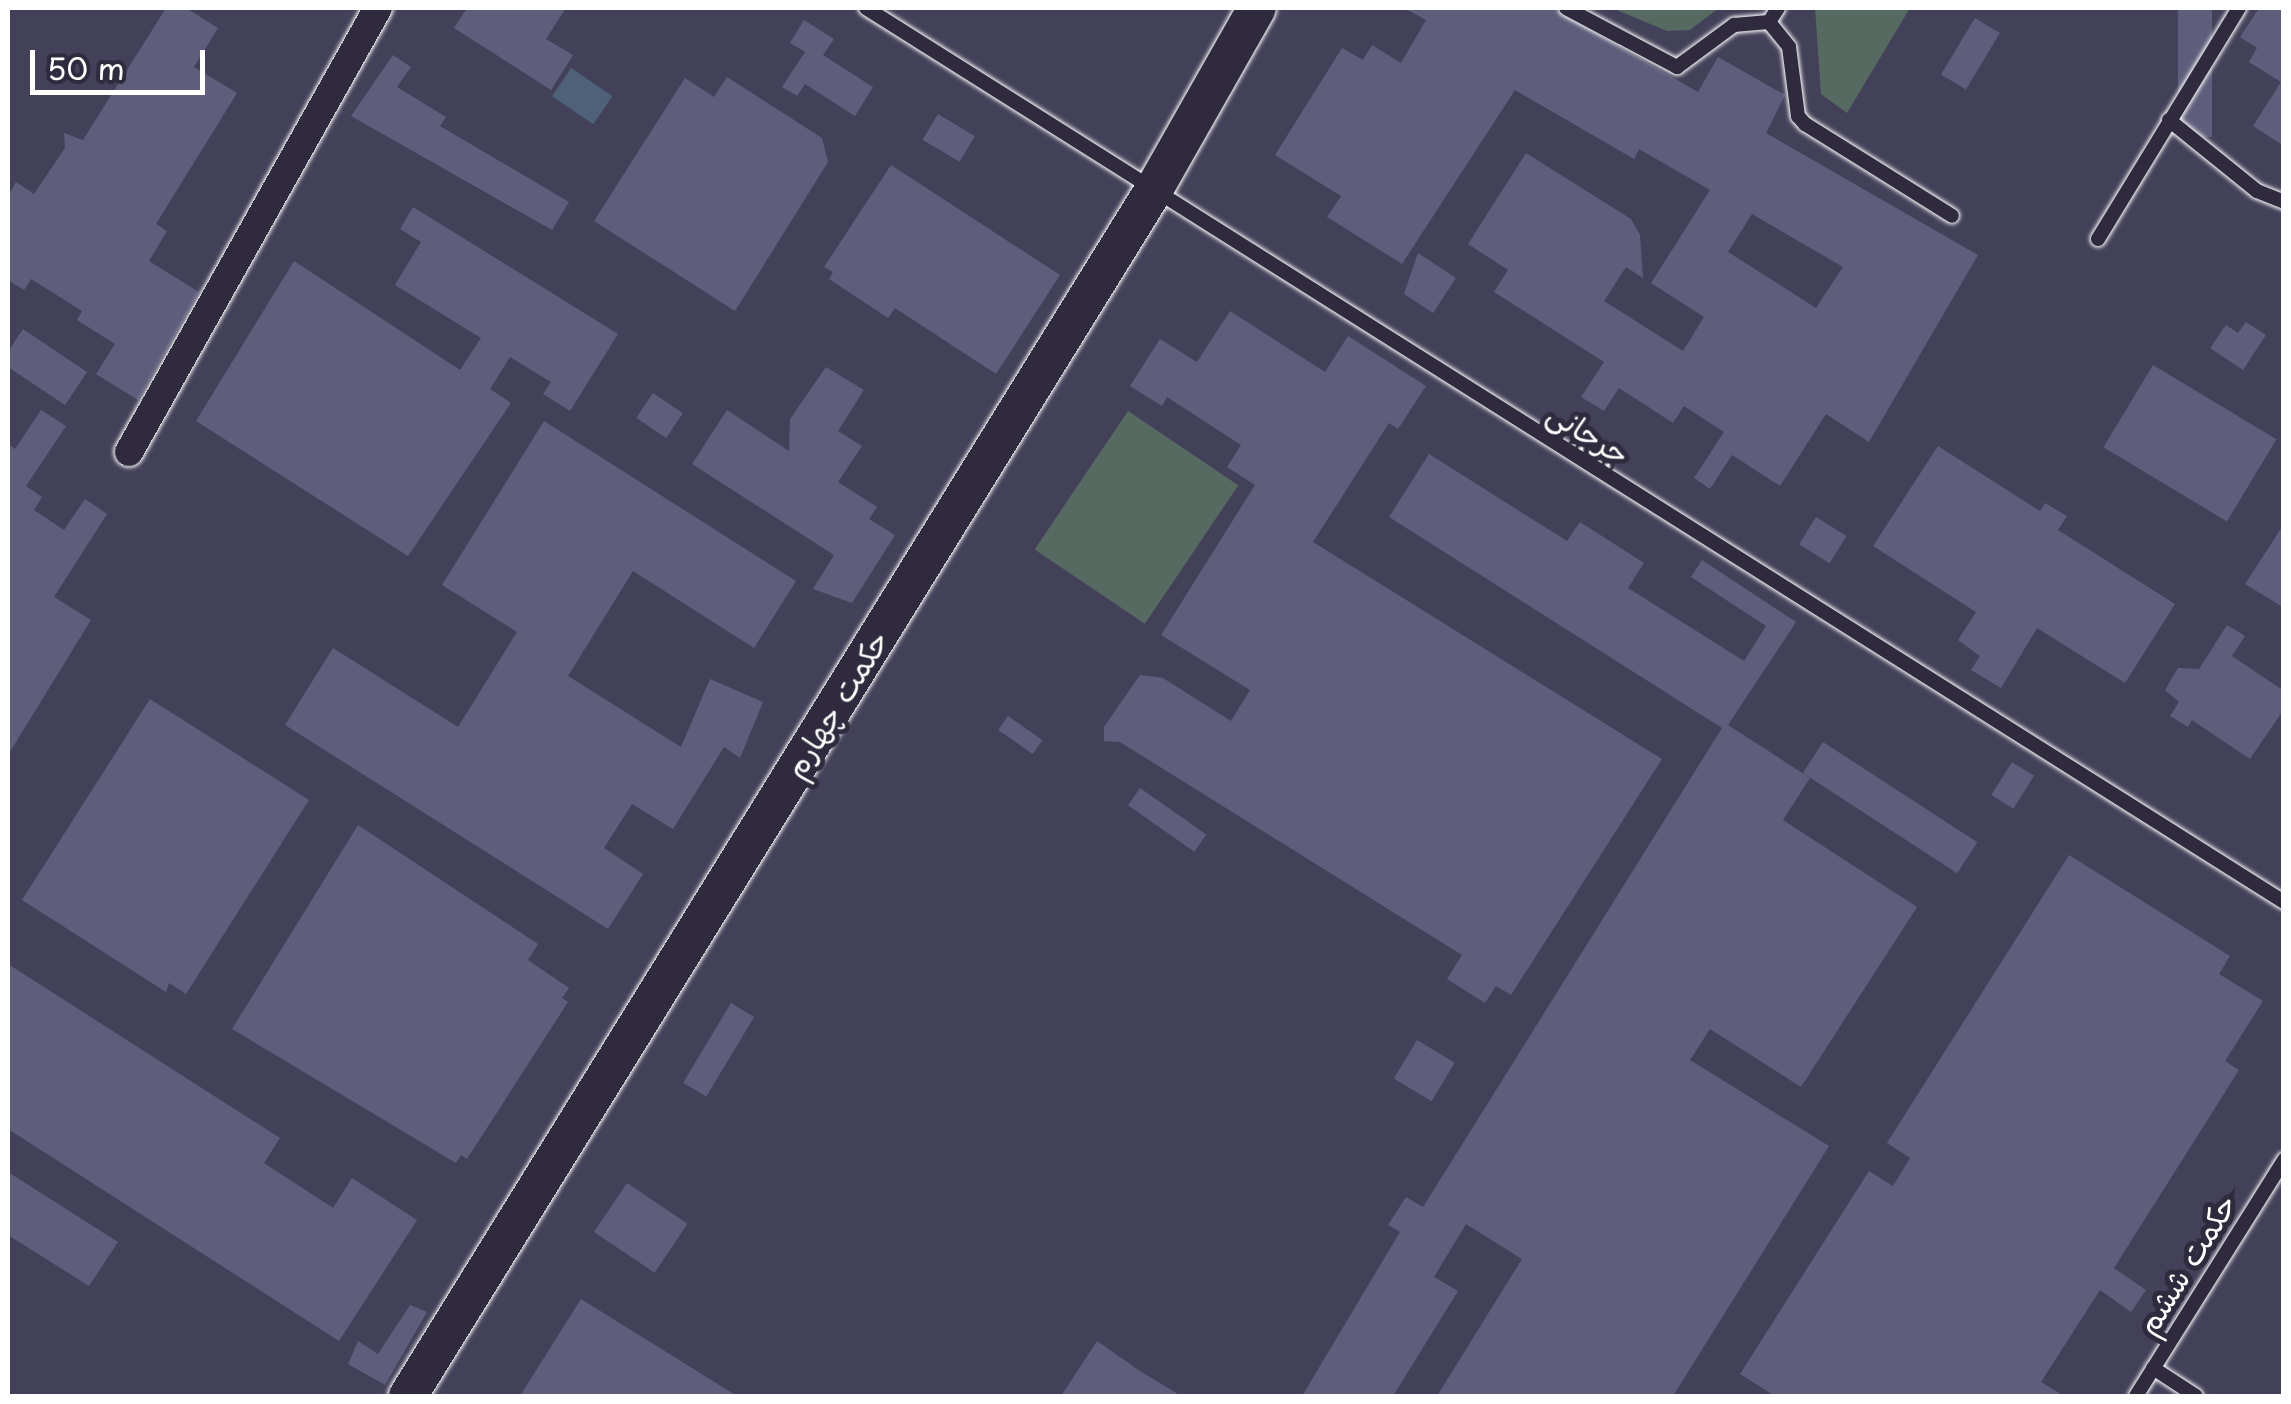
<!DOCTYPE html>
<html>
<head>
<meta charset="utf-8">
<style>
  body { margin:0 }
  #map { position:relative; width:2291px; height:1404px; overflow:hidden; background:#38344a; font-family:"Playpen Sans","Playpen Sans Arabic",sans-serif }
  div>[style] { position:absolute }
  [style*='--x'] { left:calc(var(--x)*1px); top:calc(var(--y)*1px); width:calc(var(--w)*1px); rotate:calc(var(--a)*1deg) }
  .built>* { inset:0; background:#434159; transform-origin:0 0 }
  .green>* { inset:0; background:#576a62; transform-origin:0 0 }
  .water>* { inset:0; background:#4e6179; transform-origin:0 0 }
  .building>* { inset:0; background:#5e5e7c; transform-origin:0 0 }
  .roads { filter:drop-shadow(0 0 2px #fff) drop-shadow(0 0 2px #fff) }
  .lane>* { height:14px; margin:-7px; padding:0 7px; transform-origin:7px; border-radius:7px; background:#2f2a3d }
  .street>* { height:28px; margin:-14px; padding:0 14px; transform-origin:14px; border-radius:14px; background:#2f2a3d }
  .secondary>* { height:38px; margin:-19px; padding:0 19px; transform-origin:19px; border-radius:19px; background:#2f2a3d }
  span { translate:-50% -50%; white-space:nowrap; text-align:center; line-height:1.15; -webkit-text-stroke:10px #2f2a3d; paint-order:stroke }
  .street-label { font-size:30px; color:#fff }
  .frame { position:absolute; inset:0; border:10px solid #fff; pointer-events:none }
  .scale { position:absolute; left:30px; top:50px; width:175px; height:45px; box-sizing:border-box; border:5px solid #fff; border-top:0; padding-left:12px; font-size:30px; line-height:35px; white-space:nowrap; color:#fff; -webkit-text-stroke:8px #2f2a3d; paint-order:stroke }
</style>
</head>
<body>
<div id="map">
  <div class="built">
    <i style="left:8px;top:8px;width:2275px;height:1388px"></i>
  </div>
  <div class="green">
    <i style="clip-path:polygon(1612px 8px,1719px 8px,1690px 30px,1667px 31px)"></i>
    <i style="clip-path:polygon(1815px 8px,1910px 8px,1847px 113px,1821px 94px)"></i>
    <i style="left:1128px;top:411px;width:133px;height:167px;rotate:34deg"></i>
  </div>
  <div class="water">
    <i style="left:571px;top:68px;width:50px;height:34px;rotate:34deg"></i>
  </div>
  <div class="building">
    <i style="clip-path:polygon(166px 8px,186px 8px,218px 28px,194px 67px,237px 93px,156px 224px,167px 231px,149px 261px,199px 292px,138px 400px,96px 374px,115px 344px,77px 320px,82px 311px,31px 279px,24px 290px,8px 280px,8px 196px,16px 182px,34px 194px,65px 148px,64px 133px,83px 140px)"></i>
    <i style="clip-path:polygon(467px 8px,566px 8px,546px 39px,573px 55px,551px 90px,454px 28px)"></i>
    <i style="clip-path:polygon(evenodd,1404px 8px,1552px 8px,1698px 92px,1718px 57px,1785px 95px,1766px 133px,1978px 255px,1869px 442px,1826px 414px,1780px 486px,1732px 455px,1710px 489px,1694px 478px,1724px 432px,1684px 406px,1673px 423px,1619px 388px,1604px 411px,1581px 397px,1604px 362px,1494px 292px,1508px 270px,1468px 244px,1526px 153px,1631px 219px,1640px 235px,1643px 278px,1626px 267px,1604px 301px,1683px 351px,1704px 317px,1651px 283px,1710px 190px,1639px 149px,1634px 159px,1515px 90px,1402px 264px,1327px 217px,1341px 196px,1275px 155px,1342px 48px,1363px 60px,1372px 45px,1401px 63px,1426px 20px,1404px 8px,1752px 214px,1843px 267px,1816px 308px,1728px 252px,1752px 214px)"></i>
    <i style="left:2178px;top:8px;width:34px;height:129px"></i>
    <i style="clip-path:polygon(2259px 8px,2284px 8px,2284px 146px,2253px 126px,2281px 82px,2249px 62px,2257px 48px,2240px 37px)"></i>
    <i style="left:1975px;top:18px;width:29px;height:66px;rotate:31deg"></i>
    <i style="clip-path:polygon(804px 20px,834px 39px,823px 55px,873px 87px,855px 116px,805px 84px,797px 96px,782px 87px,805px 52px,790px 43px)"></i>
    <i style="clip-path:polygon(393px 55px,411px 67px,397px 87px,446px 117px,440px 126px,569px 202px,552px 230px,351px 116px)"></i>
    <i style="clip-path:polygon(727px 77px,822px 138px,828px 162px,735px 311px,594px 221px,685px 78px,714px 97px)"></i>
    <i style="left:938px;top:114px;width:43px;height:30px;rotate:31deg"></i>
    <i style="clip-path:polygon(891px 165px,1060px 275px,996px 374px,895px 308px,888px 318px,829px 279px,833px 272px,824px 267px)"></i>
    <i style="clip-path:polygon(413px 207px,618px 334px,570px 411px,543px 394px,551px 382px,510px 357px,490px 389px,511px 403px,408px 556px,196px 421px,294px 261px,460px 370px,481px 338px,395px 285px,421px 242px,400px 229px)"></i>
    <i style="clip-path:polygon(1418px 253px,1456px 278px,1433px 313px,1404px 294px)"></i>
    <i style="clip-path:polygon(1230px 311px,1325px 372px,1348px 336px,1426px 386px,1398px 429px,1389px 423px,1313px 542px,1662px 759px,1511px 995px,1496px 986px,1485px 1003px,1447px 979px,1462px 955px,1120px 742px,1104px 741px,1104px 727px,1140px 675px,1163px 678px,1231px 721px,1250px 690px,1161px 635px,1255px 485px,1227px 467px,1241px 445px,1167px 397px,1162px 406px,1130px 386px,1160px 339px,1197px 362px)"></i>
    <i style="clip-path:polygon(2246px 322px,2266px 335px,2243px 370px,2210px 348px,2226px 325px,2238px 333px)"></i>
    <i style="clip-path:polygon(23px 329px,87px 372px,65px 405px,8px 367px,8px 352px)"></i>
    <i style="left:2153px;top:365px;width:144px;height:96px;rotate:31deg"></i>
    <i style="clip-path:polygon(826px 367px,864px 390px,838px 431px,862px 446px,838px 482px,877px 507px,869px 519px,895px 535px,852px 603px,813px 589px,834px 555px,692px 464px,727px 410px,789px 451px,790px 419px)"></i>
    <i style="left:653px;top:393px;width:36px;height:30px;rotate:34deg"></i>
    <i style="clip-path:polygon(41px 410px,66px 426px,26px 486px,42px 497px,34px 510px,64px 530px,85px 499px,107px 514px,54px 597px,91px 620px,8px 755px,8px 444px,15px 449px)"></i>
    <i style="clip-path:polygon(544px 421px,796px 581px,754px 648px,633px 571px,568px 676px,681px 747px,710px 679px,763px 702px,740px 758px,724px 747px,673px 829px,632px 804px,604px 848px,643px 874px,608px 929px,285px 725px,333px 648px,458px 727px,517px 632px,442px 585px)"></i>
    <i style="clip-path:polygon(1938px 446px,2040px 511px,2045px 503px,2067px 516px,2058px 530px,2175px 604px,2125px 683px,2037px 628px,2001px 688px,1971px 670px,1980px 656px,1958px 640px,1976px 612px,1873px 546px)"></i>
    <i style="clip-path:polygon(1429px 454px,1567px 541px,1580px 522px,1644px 563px,1628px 588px,1744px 661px,1766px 626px,1691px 577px,1702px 560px,1796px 622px,1728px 725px,1810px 778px,1783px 820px,1917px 907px,1801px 1087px,1710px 1029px,1690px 1060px,1829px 1146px,1673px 1396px,1437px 1396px,1522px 1259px,1466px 1224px,1434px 1277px,1458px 1291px,1393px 1396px,1302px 1396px,1400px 1232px,1388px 1225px,1406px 1197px,1423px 1207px,1722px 728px,1389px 517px)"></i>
    <i style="left:1816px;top:517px;width:36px;height:32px;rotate:32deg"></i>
    <i style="clip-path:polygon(2284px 524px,2284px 608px,2245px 584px)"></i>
    <i style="clip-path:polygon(2227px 625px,2245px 636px,2232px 656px,2284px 691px,2284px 709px,2250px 759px,2192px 720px,2188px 727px,2170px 716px,2179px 702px,2165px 690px,2178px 668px,2199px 669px)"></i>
    <i style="clip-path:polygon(150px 699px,309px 800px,186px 994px,169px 983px,166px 992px,22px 900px)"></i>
    <i style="left:1008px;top:716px;width:42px;height:17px;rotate:35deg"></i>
    <i style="left:1823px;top:742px;width:184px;height:37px;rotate:33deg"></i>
    <i style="left:2012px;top:762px;width:26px;height:39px;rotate:32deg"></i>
    <i style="left:1140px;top:788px;width:81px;height:21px;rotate:35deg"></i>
    <i style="clip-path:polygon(358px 825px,538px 944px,528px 960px,569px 988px,562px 998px,568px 1002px,467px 1159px,461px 1155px,456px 1163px,232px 1029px)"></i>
    <i style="clip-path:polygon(2069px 855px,2230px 956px,2219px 974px,2263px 1001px,2225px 1061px,2239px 1070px,2114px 1268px,2146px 1290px,2131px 1312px,2100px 1290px,2041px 1382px,2064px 1396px,1775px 1396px,1740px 1374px,1869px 1171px,1893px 1186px,1910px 1158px,1887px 1143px)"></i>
    <i style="clip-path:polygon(8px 964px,280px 1138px,264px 1163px,333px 1208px,352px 1178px,417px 1220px,339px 1341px,8px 1129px)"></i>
    <i style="left:731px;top:1003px;width:27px;height:93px;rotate:31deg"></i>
    <i style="left:1417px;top:1040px;width:44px;height:45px;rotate:31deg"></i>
    <i style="clip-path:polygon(8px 1172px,118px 1242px,89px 1286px,8px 1235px)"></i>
    <i style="left:627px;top:1183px;width:73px;height:59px;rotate:34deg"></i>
    <i style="clip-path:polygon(581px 1299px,737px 1396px,520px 1396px)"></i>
    <i style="clip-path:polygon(410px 1305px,427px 1312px,385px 1385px,348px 1364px,358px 1341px,378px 1354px)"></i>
    <i style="clip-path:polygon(1097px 1341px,1140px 1371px,1181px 1396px,1061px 1396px)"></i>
  </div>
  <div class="roads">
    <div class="lane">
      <i style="--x:866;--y:8;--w:1676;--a:32.23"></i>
      <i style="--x:1566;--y:8;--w:126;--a:28"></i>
      <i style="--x:1677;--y:67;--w:71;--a:-36.4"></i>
      <i style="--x:1734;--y:25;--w:35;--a:-5"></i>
      <i style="--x:1769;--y:22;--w:32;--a:51"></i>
      <i style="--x:1789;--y:47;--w:70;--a:82.6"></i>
      <i style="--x:1798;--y:116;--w:11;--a:49"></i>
      <i style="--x:1805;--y:124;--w:173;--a:32"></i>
      <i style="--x:1769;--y:22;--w:17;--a:-57"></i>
      <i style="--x:2169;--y:120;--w:113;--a:38.9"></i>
      <i style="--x:2257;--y:191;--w:29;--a:22"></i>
      <i style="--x:2098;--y:239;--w:271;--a:-58.6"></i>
      <i style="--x:2153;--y:1368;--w:51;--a:33.1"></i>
      <i style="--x:2136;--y:1396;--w:279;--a:-57.9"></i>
    </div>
    <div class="street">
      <i style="--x:129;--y:452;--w:509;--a:-60.72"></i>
    </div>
    <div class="secondary">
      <i style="--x:408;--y:1396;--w:1417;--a:-58.27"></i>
      <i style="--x:1153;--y:191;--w:210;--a:-60.4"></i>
    </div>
  </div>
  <div class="street-label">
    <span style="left:1589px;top:433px;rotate:32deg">جرجانی</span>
    <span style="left:836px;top:704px;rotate:-58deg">حکمت چهارم</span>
    <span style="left:2186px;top:1264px;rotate:-58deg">حکمت ششم</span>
  </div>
  <div class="frame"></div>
  <div class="scale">50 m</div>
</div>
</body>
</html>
